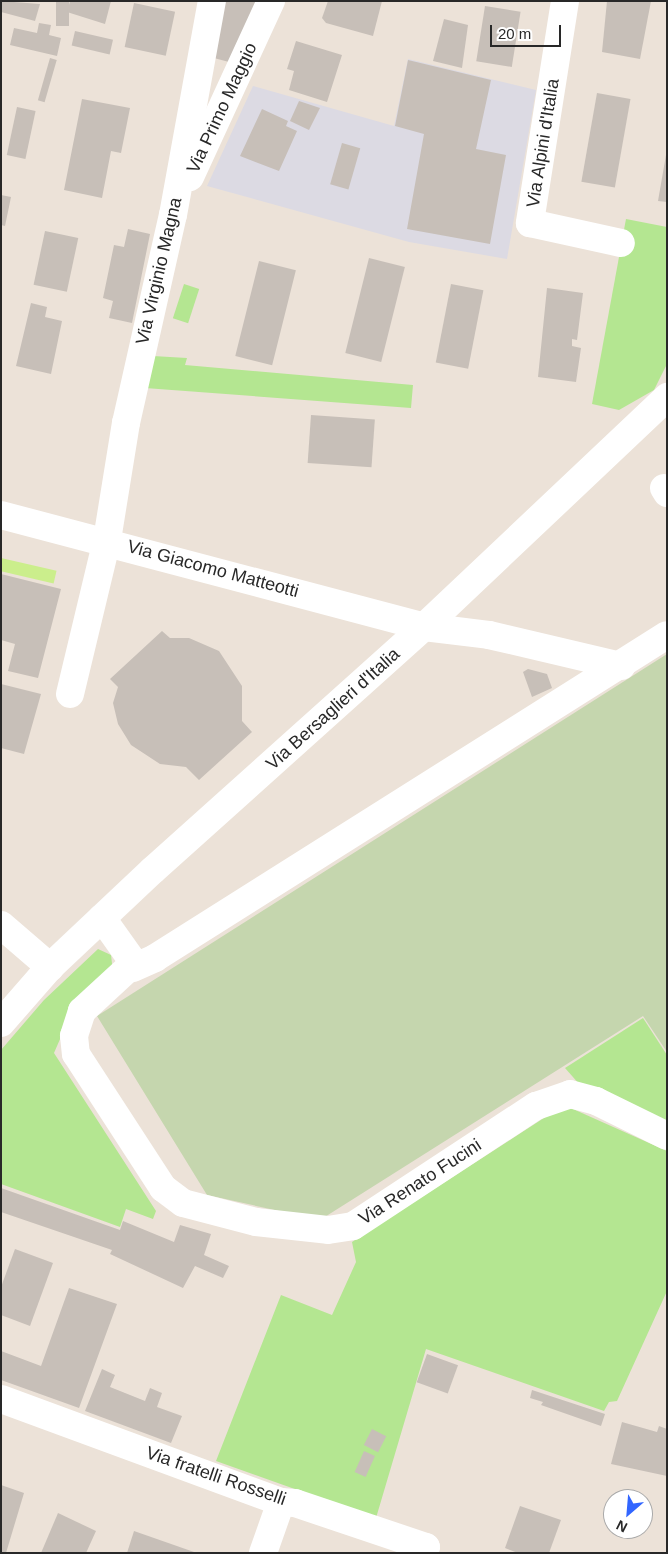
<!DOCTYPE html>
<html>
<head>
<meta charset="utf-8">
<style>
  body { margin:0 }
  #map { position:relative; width:668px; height:1554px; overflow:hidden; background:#ece2d8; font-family:Helvetica,sans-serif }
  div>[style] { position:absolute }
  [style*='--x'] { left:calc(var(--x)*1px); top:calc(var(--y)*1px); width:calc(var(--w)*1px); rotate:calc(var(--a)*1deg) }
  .industrial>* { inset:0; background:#dcdae3 }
  .green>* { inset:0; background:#b4e691; transform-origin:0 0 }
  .cemetery>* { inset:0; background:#c5d6ae }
  .pitch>* { inset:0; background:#cbee8c; transform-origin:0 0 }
  .building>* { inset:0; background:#c7bfb8; transform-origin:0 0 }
  .minor>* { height:28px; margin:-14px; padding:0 14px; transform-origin:14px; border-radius:14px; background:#fff }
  span { translate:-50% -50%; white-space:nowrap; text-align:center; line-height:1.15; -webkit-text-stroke:4.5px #fff; paint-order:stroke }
  .street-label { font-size:18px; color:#282828 }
  .frame { position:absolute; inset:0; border:2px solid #282828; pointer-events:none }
  .north { position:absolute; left:603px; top:1489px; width:50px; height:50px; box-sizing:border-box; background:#fff; border:1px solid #a9a9a9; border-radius:50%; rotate:207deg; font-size:14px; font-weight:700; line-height:20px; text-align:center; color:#282828 }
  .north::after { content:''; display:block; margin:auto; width:18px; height:22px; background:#3266ff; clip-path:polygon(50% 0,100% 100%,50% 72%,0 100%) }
  .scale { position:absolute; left:490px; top:25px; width:71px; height:22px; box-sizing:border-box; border:2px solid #282828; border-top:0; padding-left:6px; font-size:15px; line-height:18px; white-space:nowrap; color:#282828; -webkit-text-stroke:4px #fff; paint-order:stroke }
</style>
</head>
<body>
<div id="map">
  <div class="industrial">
    <i style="clip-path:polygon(408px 59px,536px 90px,507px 259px,409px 242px,207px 186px,253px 86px,394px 126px)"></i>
  </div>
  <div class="green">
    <i style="clip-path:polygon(626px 219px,667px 227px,667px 364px,654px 390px,619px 410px,592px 404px)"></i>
    <i style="left:184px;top:284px;width:16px;height:36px;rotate:18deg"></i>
    <i style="clip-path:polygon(153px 356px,187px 358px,185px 365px,413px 385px,411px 408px,145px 388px)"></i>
    <i style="clip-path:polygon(98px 949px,111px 955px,113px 972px,77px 1000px,54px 1053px,156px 1211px,153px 1219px,126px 1209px,120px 1227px,1px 1184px,1px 1050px,44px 1000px)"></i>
    <i style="clip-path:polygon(643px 1018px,667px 1055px,667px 1128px,580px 1085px,565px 1068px)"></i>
    <i style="clip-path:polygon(564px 1105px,667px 1151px,667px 1291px,617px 1401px,609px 1402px,604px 1411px,426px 1349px,376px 1518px,216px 1461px,281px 1295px,332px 1315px,356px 1262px,352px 1242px)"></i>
  </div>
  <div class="cemetery">
    <i style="clip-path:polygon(667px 654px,667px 1052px,643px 1016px,320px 1220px,207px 1195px,97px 1016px)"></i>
  </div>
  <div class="pitch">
    <i style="left:1px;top:558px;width:57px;height:13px;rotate:13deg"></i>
  </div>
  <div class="building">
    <i style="clip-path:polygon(1px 1px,40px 4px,35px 21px,1px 12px)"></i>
    <i style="left:56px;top:1px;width:13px;height:25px"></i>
    <i style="clip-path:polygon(70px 1px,111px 1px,105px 24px,67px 12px)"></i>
    <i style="clip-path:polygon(225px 1px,258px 1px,229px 62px,214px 58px)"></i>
    <i style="clip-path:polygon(328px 1px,382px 1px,373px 36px,326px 23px,322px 18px)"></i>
    <i style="clip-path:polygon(607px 1px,651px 1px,640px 59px,602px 52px)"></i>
    <i style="left:134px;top:3px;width:42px;height:45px;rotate:12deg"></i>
    <i style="left:485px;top:6px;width:36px;height:56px;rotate:9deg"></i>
    <i style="clip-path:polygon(444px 19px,468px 25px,462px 68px,433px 61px)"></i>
    <i style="clip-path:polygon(39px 23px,51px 25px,49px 35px,61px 38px,57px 56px,10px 45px,14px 28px,37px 33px)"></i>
    <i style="left:75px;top:31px;width:39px;height:15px;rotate:13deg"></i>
    <i style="clip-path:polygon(296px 41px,342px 55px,327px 102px,289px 90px,294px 71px,287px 69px)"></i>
    <i style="left:50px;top:58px;width:7px;height:44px;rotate:16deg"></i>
    <i style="clip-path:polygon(408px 60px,491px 80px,476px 149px,506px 155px,490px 244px,407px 229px,424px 134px,395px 126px)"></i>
    <i style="left:597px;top:93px;width:34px;height:90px;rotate:10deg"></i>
    <i style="clip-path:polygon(82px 99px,130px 108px,121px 153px,111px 151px,102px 198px,64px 190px)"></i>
    <i style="clip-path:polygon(299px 101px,320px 108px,309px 130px,290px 121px)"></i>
    <i style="left:17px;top:107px;width:19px;height:49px;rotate:12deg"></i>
    <i style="clip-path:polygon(262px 109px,288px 121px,286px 126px,297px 131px,279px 171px,240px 156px)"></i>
    <i style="left:342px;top:143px;width:19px;height:43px;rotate:16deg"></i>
    <i style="clip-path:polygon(666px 155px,667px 155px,667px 202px,658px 201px)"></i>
    <i style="clip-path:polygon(1px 195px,11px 197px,5px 226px,1px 225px)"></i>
    <i style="clip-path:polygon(128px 229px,150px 234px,132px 323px,109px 318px,113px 301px,103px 298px,114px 245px,124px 247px)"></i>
    <i style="left:45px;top:231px;width:34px;height:55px;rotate:12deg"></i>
    <i style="left:369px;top:258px;width:37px;height:98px;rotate:14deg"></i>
    <i style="left:259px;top:261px;width:38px;height:98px;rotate:14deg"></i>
    <i style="left:451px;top:284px;width:33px;height:80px;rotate:11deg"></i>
    <i style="clip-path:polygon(547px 288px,583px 293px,577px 340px,572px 339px,572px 346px,581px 348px,576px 382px,538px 377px)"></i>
    <i style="clip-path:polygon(31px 303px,47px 307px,45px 317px,62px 321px,51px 374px,16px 366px)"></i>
    <i style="left:311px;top:415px;width:64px;height:48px;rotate:4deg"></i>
    <i style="clip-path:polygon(1px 574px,61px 589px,38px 678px,8px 671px,15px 644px,1px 640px)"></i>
    <i style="clip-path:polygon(162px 631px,170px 638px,189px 638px,219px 651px,242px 686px,242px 721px,252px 732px,199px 780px,186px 767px,160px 764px,131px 745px,118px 724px,113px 703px,118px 687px,110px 679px)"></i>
    <i style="clip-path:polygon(528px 669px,547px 674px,552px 688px,532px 697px,523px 672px)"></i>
    <i style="clip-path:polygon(1px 684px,41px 694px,24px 754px,1px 748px)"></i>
    <i style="clip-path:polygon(1px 1188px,120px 1230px,123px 1221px,174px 1242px,180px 1225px,211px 1234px,204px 1255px,229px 1266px,223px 1278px,195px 1266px,183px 1288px,110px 1254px,112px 1250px,1px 1212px)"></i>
    <i style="clip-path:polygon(15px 1249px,53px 1263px,30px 1326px,1px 1315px,1px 1287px)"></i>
    <i style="clip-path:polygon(69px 1288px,117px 1304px,79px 1408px,1px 1380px,1px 1351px,41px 1366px)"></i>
    <i style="left:427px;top:1354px;width:33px;height:30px;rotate:20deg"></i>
    <i style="clip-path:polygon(102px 1369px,115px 1375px,110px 1387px,145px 1401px,150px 1388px,162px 1393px,157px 1407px,182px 1416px,171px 1443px,85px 1411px)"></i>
    <i style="clip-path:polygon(532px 1390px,605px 1414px,601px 1426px,541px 1405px,543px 1402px,530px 1398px)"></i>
    <i style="clip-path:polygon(622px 1422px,657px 1432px,659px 1426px,667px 1429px,667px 1476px,611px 1464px)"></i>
    <i style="left:372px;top:1429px;width:16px;height:18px;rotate:27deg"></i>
    <i style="left:364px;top:1451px;width:12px;height:23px;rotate:24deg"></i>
    <i style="clip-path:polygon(1px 1485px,24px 1493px,6px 1553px,1px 1553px)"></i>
    <i style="clip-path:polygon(520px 1506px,561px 1520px,549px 1553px,518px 1553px,505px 1548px)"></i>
    <i style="clip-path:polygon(58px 1513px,96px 1531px,86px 1553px,41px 1553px)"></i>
    <i style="clip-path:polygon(134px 1531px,194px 1552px,194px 1553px,127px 1553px)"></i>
  </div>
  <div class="minor">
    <i style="--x:565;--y:1;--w:225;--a:99"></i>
    <i style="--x:530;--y:223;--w:93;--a:12.4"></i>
    <i style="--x:190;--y:177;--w:194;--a:-65.3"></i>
    <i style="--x:664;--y:488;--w:6;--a:59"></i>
    <i style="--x:1;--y:515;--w:438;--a:14.8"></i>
    <i style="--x:424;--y:627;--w:65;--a:7"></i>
    <i style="--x:489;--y:635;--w:136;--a:13.2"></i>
    <i style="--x:70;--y:694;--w:158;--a:-76.5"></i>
    <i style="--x:107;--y:540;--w:119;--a:-80.8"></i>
    <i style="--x:126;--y:423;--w:213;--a:-77.3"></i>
    <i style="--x:173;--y:215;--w:218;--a:-79.7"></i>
    <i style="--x:102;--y:918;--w:55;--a:54.6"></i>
    <i style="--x:134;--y:963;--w:71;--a:137.3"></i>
    <i style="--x:82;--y:1011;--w:26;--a:108"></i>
    <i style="--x:74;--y:1036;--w:18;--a:84"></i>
    <i style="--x:76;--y:1054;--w:160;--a:57"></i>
    <i style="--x:163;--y:1188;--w:25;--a:37"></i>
    <i style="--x:183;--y:1203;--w:75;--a:14.6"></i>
    <i style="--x:256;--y:1222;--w:72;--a:6.3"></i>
    <i style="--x:328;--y:1230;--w:25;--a:-9"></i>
    <i style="--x:353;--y:1226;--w:219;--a:-33.3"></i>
    <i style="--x:536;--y:1106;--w:36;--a:-19"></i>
    <i style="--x:570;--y:1094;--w:27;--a:15"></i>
    <i style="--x:596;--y:1101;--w:79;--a:26.2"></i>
    <i style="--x:1;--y:925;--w:65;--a:40.6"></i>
    <i style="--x:133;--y:968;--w:24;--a:-24"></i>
    <i style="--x:155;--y:958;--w:605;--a:-32.25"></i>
    <i style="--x:1;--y:1023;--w:74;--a:-48.8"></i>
    <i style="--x:50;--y:967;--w:141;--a:-43.3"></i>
    <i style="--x:153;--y:870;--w:364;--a:-41.9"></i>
    <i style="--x:424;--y:627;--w:335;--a:-43.4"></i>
    <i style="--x:1;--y:1399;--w:298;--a:20.2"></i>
    <i style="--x:281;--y:1502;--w:14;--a:4"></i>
    <i style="--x:295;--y:1503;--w:138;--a:18.6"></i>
    <i style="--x:426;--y:1547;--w:6;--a:108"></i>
    <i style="--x:263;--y:1553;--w:54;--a:-70.6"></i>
  </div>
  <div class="street-label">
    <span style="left:222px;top:108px;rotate:-65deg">Via Primo Maggio</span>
    <span style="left:543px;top:143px;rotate:-81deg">Via Alpini d'Italia</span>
    <span style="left:159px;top:271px;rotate:-77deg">Via Virginio Magna</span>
    <span style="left:213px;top:569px;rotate:15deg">Via Giacomo Matteotti</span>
    <span style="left:333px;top:709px;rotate:-42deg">Via Bersaglieri d'Italia</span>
    <span style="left:420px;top:1182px;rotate:-33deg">Via Renato Fucini</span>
    <span style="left:216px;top:1476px;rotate:19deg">Via fratelli Rosselli</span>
  </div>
  <div class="frame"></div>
  <div class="north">N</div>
  <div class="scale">20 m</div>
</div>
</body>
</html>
